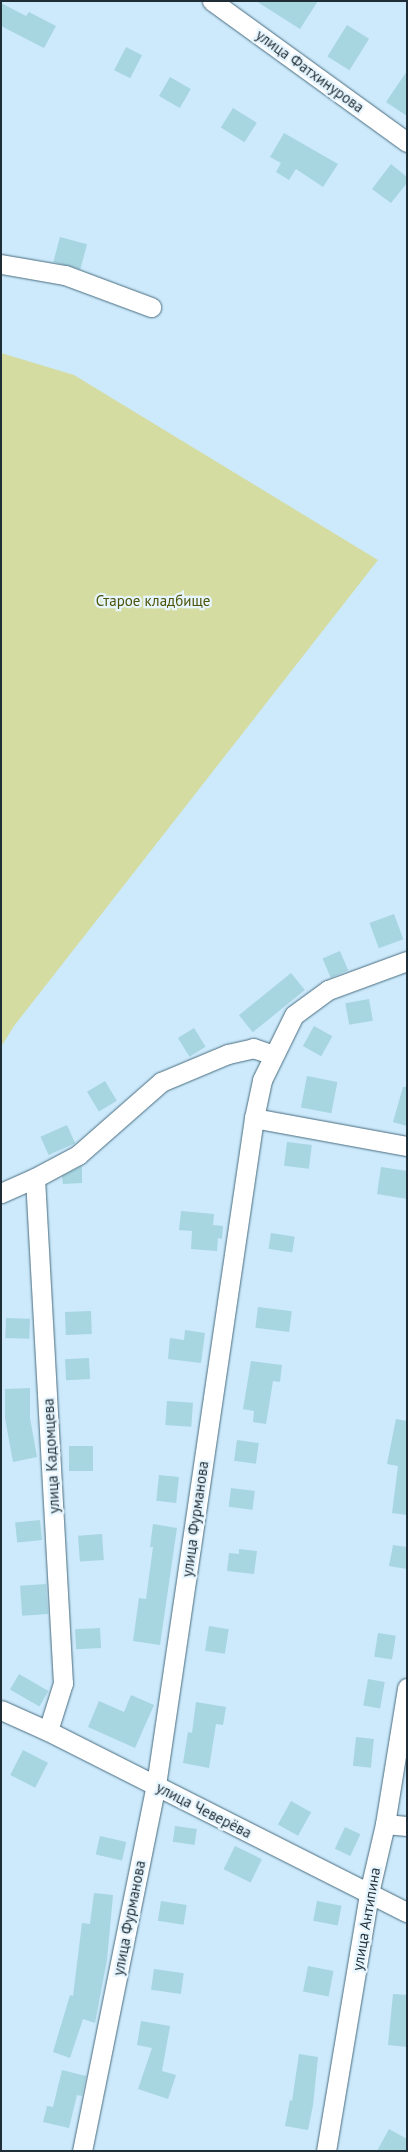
<!DOCTYPE html>
<html>
<head>
<meta charset="utf-8">
<style>
  body { margin:0 }
  #map { position:relative; width:408px; height:2152px; overflow:hidden; background:#cceafc; font-family:"PT Sans",sans-serif }
  div>[style] { position:absolute }
  [style*='--x'] { left:calc(var(--x)*1px); top:calc(var(--y)*1px); width:calc(var(--w)*1px); rotate:calc(var(--a)*1deg) }
  .green>* { inset:0; background:#d4dca2 }
  .building>* { inset:0; background:#a7d5e0; transform-origin:0 0 }
  .roads { filter:drop-shadow(0 0 1px #496c7f) drop-shadow(0 0 1px #496c7f) }
  .minor>* { height:19px; margin:-9.5px; padding:0 9.5px; transform-origin:9.5px; border-radius:9.5px; background:#fff }
  span { translate:-50% -50%; white-space:nowrap; text-align:center; line-height:1.15; -webkit-text-stroke:4.5px #e6f5fe; paint-order:stroke }
  .street-label { font-size:15px; color:#1f2e36 }
  .park-label { font-size:15px; color:#4d5307 }
  .frame { position:absolute; inset:0; border:2px solid #1f2e36; pointer-events:none }
</style>
</head>
<body>
<div id="map">
  <div class="green">
    <i style="clip-path:polygon(1px 353px,74px 375px,378px 560px,14px 1026px,1px 1047px)"></i>
  </div>
  <div class="building">
    <i style="clip-path:polygon(256px 1px,318px 1px,300px 29px)"></i>
    <i style="clip-path:polygon(1px 3px,26px 16px,29px 12px,56px 26px,44px 48px,1px 26px)"></i>
    <i style="left:347px;top:25px;width:26px;height:37px;rotate:32deg"></i>
    <i style="left:126px;top:47px;width:18px;height:26px;rotate:27deg"></i>
    <i style="clip-path:polygon(407px 71px,407px 116px,386px 102px)"></i>
    <i style="left:170px;top:77px;width:24px;height:22px;rotate:30deg"></i>
    <i style="left:233px;top:108px;width:28px;height:23px;rotate:32deg"></i>
    <i style="clip-path:polygon(284px 133px,338px 164px,323px 187px,296px 169px,289px 180px,276px 172px,281px 163px,270px 157px)"></i>
    <i style="clip-path:polygon(391px 164px,407px 177px,407px 183px,391px 203px,372px 189px)"></i>
    <i style="left:60px;top:237px;width:28px;height:26px;rotate:15deg"></i>
    <i style="left:394px;top:914px;width:27px;height:26px;rotate:70deg"></i>
    <i style="left:340px;top:951px;width:21px;height:19px;rotate:67deg"></i>
    <i style="left:291px;top:973px;width:22px;height:67px;rotate:51deg"></i>
    <i style="left:369px;top:999px;width:22px;height:24px;rotate:80deg"></i>
    <i style="left:314px;top:1026px;width:21px;height:23px;rotate:29deg"></i>
    <i style="left:194px;top:1028px;width:22px;height:19px;rotate:58deg"></i>
    <i style="left:307px;top:1076px;width:31px;height:32px;rotate:11deg"></i>
    <i style="left:105px;top:1081px;width:23px;height:21px;rotate:59deg"></i>
    <i style="clip-path:polygon(403px 1087px,407px 1087px,407px 1126px,393px 1122px)"></i>
    <i style="left:67px;top:1125px;width:20px;height:29px;rotate:66deg"></i>
    <i style="left:287px;top:1142px;width:25px;height:24px;rotate:7deg"></i>
    <i style="clip-path:polygon(82px 1166px,82px 1183px,63px 1184px,62px 1176px)"></i>
    <i style="clip-path:polygon(381px 1167px,407px 1171px,407px 1199px,377px 1194px)"></i>
    <i style="clip-path:polygon(181px 1211px,214px 1214px,213px 1225px,223px 1226px,222px 1239px,218px 1238px,217px 1251px,191px 1249px,192px 1231px,179px 1230px)"></i>
    <i style="left:271px;top:1233px;width:24px;height:16px;rotate:9deg"></i>
    <i style="left:258px;top:1307px;width:34px;height:21px;rotate:7deg"></i>
    <i style="left:91px;top:1311px;width:23px;height:26px;rotate:88deg"></i>
    <i style="left:6px;top:1318px;width:24px;height:20px;rotate:2deg"></i>
    <i style="clip-path:polygon(185px 1330px,205px 1333px,201px 1363px,168px 1359px,170px 1338px,184px 1340px)"></i>
    <i style="left:89px;top:1358px;width:21px;height:24px;rotate:87deg"></i>
    <i style="clip-path:polygon(251px 1361px,282px 1365px,280px 1382px,273px 1381px,266px 1424px,253px 1422px,254px 1411px,243px 1409px)"></i>
    <i style="clip-path:polygon(30px 1388px,30px 1418px,37px 1457px,13px 1462px,5px 1418px,5px 1389px)"></i>
    <i style="left:167px;top:1401px;width:26px;height:24px;rotate:4deg"></i>
    <i style="clip-path:polygon(396px 1419px,407px 1421px,407px 1515px,392px 1513px,398px 1466px,387px 1464px)"></i>
    <i style="left:237px;top:1440px;width:22px;height:21px;rotate:8deg"></i>
    <i style="left:69px;top:1446px;width:24px;height:25px"></i>
    <i style="left:159px;top:1475px;width:20px;height:26px;rotate:6deg"></i>
    <i style="left:231px;top:1488px;width:24px;height:19px;rotate:7deg"></i>
    <i style="left:40px;top:1520px;width:20px;height:25px;rotate:84deg"></i>
    <i style="clip-path:polygon(153px 1524px,177px 1528px,160px 1645px,133px 1641px,139px 1598px,146px 1599px,153px 1547px,150px 1547px)"></i>
    <i style="left:102px;top:1534px;width:26px;height:24px;rotate:86deg"></i>
    <i style="clip-path:polygon(393px 1545px,407px 1547px,407px 1569px,389px 1566px)"></i>
    <i style="clip-path:polygon(239px 1549px,257px 1551px,254px 1574px,227px 1571px,229px 1553px,239px 1554px)"></i>
    <i style="left:46px;top:1584px;width:30px;height:26px;rotate:86deg"></i>
    <i style="left:209px;top:1626px;width:20px;height:25px;rotate:9deg"></i>
    <i style="left:100px;top:1628px;width:20px;height:25px;rotate:87deg"></i>
    <i style="left:378px;top:1633px;width:18px;height:24px;rotate:9deg"></i>
    <i style="left:19px;top:1674px;width:34px;height:18px;rotate:30deg"></i>
    <i style="left:368px;top:1679px;width:17px;height:27px;rotate:10deg"></i>
    <i style="clip-path:polygon(131px 1695px,154px 1705px,135px 1748px,88px 1727px,99px 1701px,124px 1712px)"></i>
    <i style="clip-path:polygon(196px 1702px,226px 1707px,223px 1725px,216px 1724px,209px 1768px,183px 1763px,188px 1732px,192px 1733px)"></i>
    <i style="left:356px;top:1737px;width:18px;height:29px;rotate:6deg"></i>
    <i style="left:23px;top:1750px;width:28px;height:28px;rotate:27deg"></i>
    <i style="left:291px;top:1801px;width:23px;height:27px;rotate:29deg"></i>
    <i style="left:175px;top:1826px;width:22px;height:16px;rotate:8deg"></i>
    <i style="left:345px;top:1827px;width:17px;height:24px;rotate:25deg"></i>
    <i style="left:100px;top:1836px;width:27px;height:19px;rotate:13deg"></i>
    <i style="left:235px;top:1846px;width:30px;height:26px;rotate:26deg"></i>
    <i style="clip-path:polygon(94px 1893px,113px 1895px,107px 1960px,95px 2023px,83px 2019px,70px 2058px,53px 2052px,70px 1995px,73px 1996px,82px 1923px,90px 1924px)"></i>
    <i style="left:161px;top:1901px;width:26px;height:20px;rotate:9deg"></i>
    <i style="left:317px;top:1901px;width:25px;height:20px;rotate:11deg"></i>
    <i style="left:308px;top:1966px;width:26px;height:26px;rotate:11deg"></i>
    <i style="left:154px;top:1969px;width:30px;height:21px;rotate:8deg"></i>
    <i style="clip-path:polygon(393px 1994px,407px 1995px,407px 2047px,388px 2045px)"></i>
    <i style="clip-path:polygon(141px 2021px,170px 2026px,162px 2071px,176px 2075px,168px 2099px,138px 2089px,152px 2048px,137px 2045px)"></i>
    <i style="clip-path:polygon(299px 2054px,318px 2057px,313px 2105px,308px 2130px,285px 2126px,290px 2100px,292px 2101px)"></i>
    <i style="clip-path:polygon(62px 2070px,86px 2076px,82px 2096px,77px 2095px,69px 2128px,43px 2122px,47px 2106px,53px 2107px)"></i>
    <i style="clip-path:polygon(389px 2129px,407px 2139px,407px 2151px,377px 2151px)"></i>
  </div>
  <div class="roads">
    <div class="minor">
      <i style="--x:212;--y:1;--w:241;--a:35.9"></i>
      <i style="--x:1;--y:264;--w:65;--a:9.8"></i>
      <i style="--x:65;--y:275;--w:92;--a:20.4"></i>
      <i style="--x:254;--y:1118;--w:156;--a:10.4"></i>
      <i style="--x:35;--y:1178;--w:506;--a:86.83"></i>
      <i style="--x:63;--y:1683;--w:50;--a:107.4"></i>
      <i style="--x:1;--y:1193;--w:37;--a:-24"></i>
      <i style="--x:35;--y:1178;--w:49;--a:-28.1"></i>
      <i style="--x:78;--y:1155;--w:111;--a:-41.3"></i>
      <i style="--x:161;--y:1082;--w:73;--a:-22.7"></i>
      <i style="--x:228;--y:1054;--w:26;--a:-13"></i>
      <i style="--x:253;--y:1048;--w:21;--a:19"></i>
      <i style="--x:1;--y:1710;--w:51;--a:24.1"></i>
      <i style="--x:48;--y:1731;--w:402;--a:26.8"></i>
      <i style="--x:385;--y:1824;--w:22;--a:5"></i>
      <i style="--x:82;--y:2151;--w:373;--a:-78.6"></i>
      <i style="--x:156;--y:1785;--w:674;--a:-81.64"></i>
      <i style="--x:254;--y:1118;--w:39;--a:-78"></i>
      <i style="--x:262;--y:1080;--w:72;--a:-63.8"></i>
      <i style="--x:294;--y:1015;--w:42;--a:-36.3"></i>
      <i style="--x:328;--y:990;--w:84;--a:-20.2"></i>
      <i style="--x:326;--y:2151;--w:262;--a:-80.5"></i>
      <i style="--x:369;--y:1893;--w:71;--a:-76.9"></i>
      <i style="--x:385;--y:1824;--w:138;--a:-80.8"></i>
    </div>
  </div>
  <div class="street-label">
    <span style="left:310px;top:71px;rotate:36deg">улица Фатхинурова</span>
    <span style="left:51px;top:1456px;rotate:-93deg">улица Кадомцева</span>
    <span style="left:195px;top:1519px;rotate:-82deg">улица Фурманова</span>
    <span style="left:204px;top:1810px;rotate:27deg">улица Чеверёва</span>
    <span style="left:129px;top:1918px;rotate:-79deg">улица Фурманова</span>
    <span style="left:366px;top:1919px;rotate:-80deg">улица Антипина</span>
  </div>
  <div class="park-label">
    <span style="left:153px;top:601px">Старое кладбище</span>
  </div>
  <div class="frame"></div>
</div>
</body>
</html>
